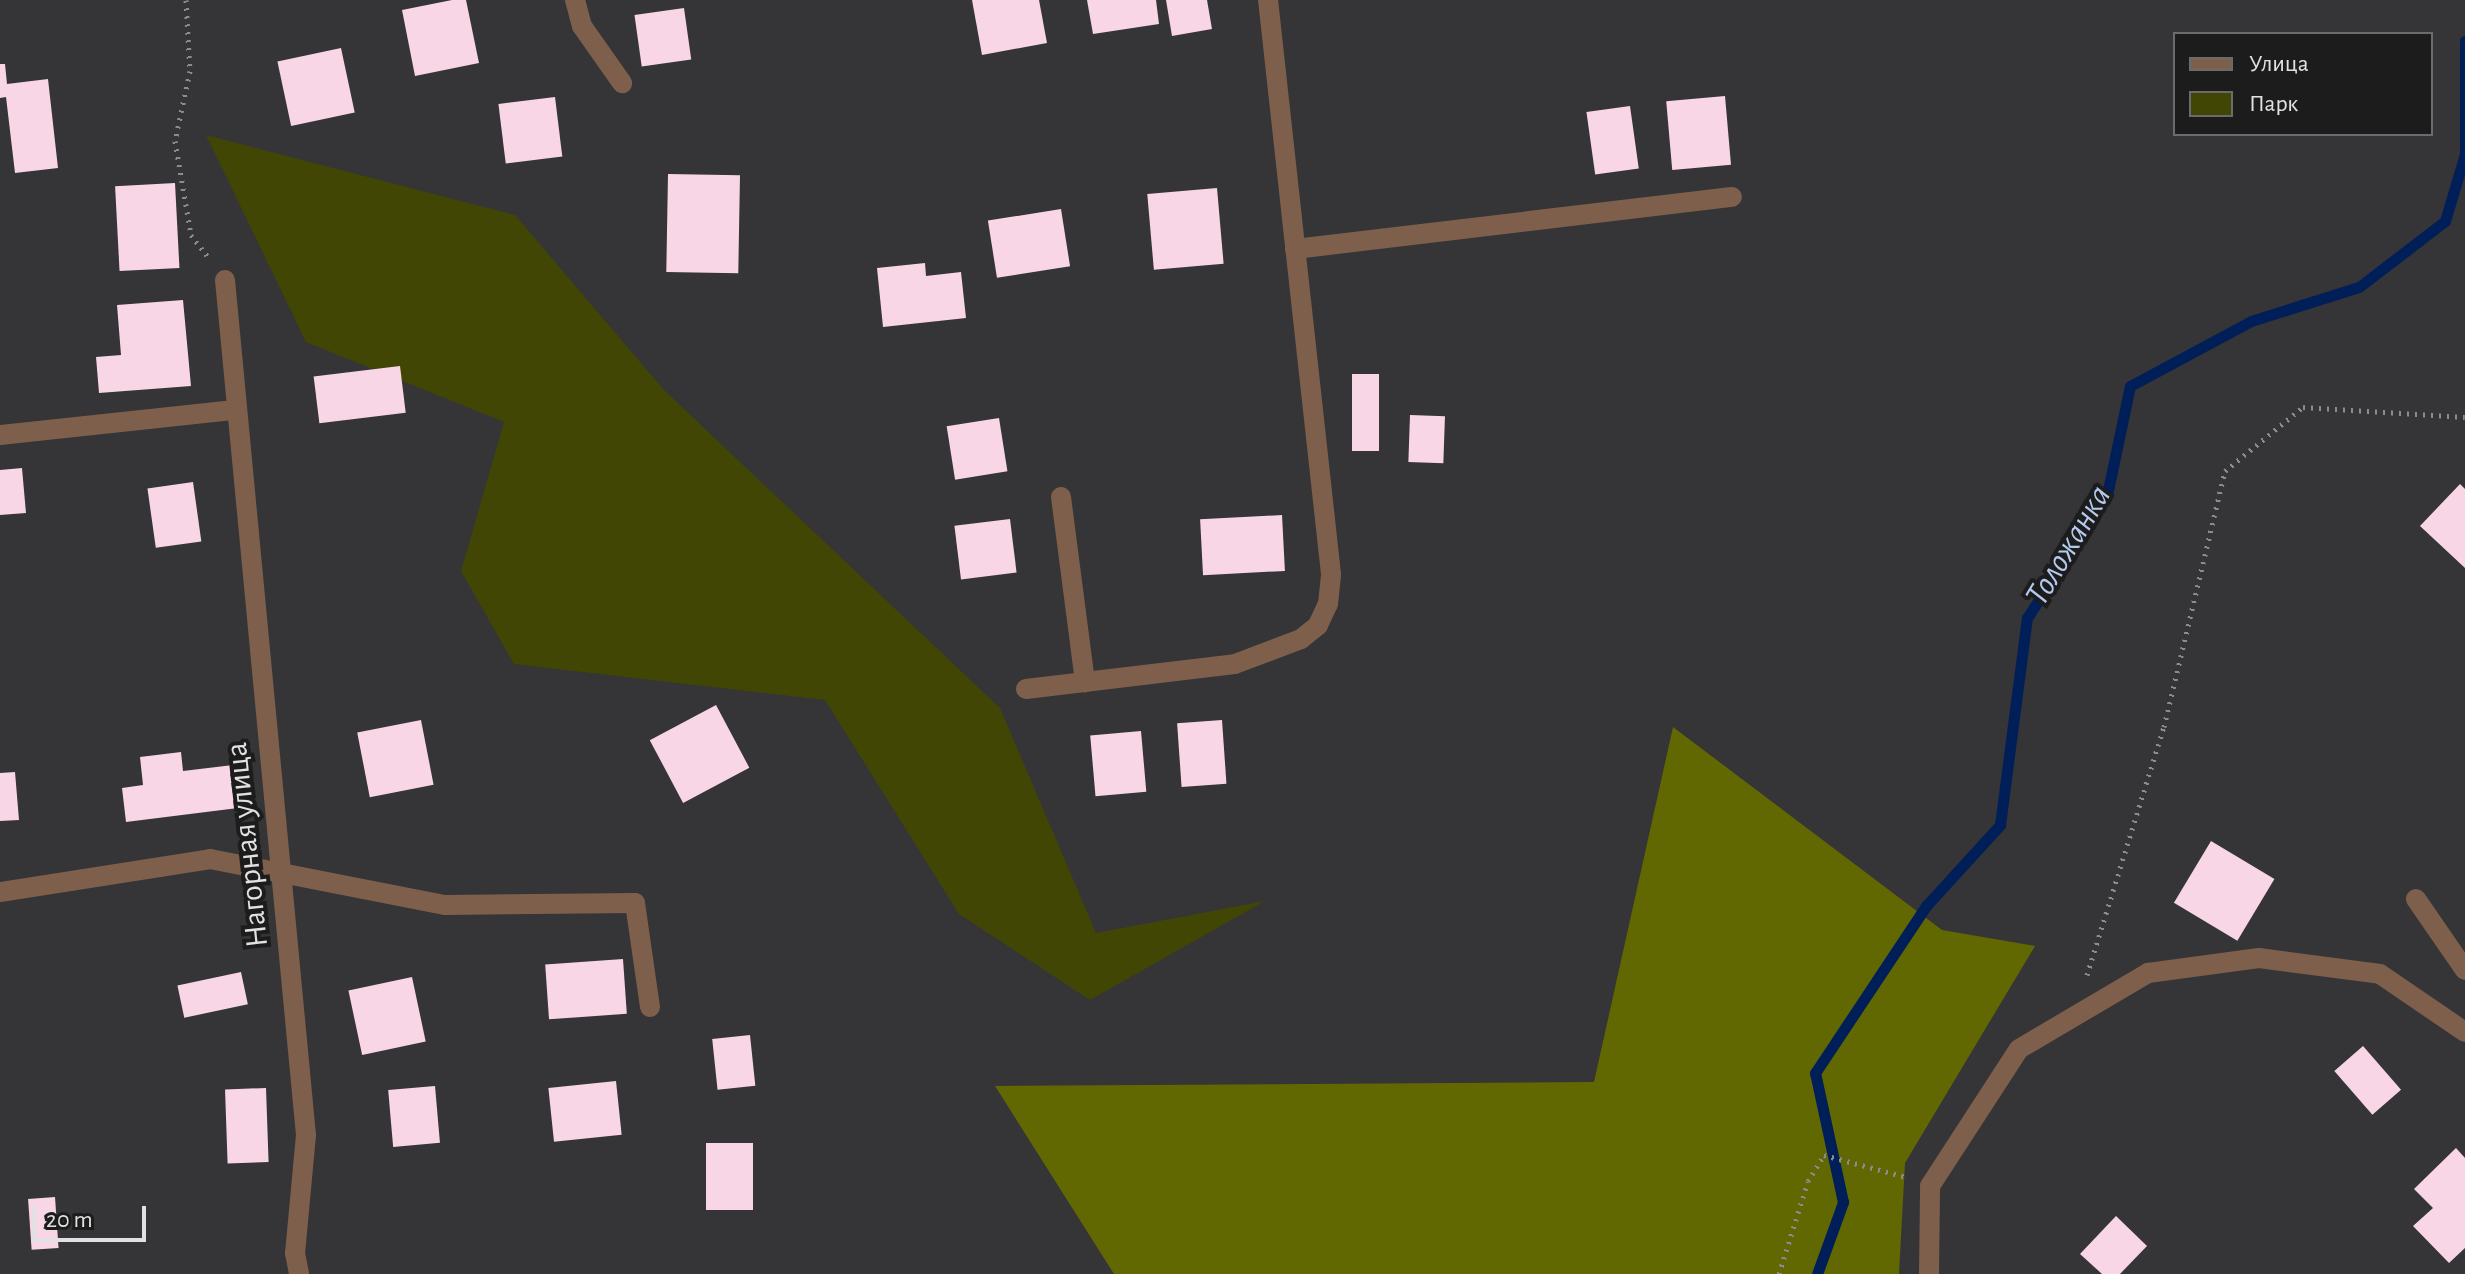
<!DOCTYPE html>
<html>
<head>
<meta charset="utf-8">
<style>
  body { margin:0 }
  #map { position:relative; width:2465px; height:1274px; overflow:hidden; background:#353436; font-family:"Alegreya Sans",sans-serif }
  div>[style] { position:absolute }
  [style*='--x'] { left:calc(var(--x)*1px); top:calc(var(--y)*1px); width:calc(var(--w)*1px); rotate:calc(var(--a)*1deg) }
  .green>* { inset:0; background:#414605 }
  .forest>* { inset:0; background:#616802 }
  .stream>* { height:11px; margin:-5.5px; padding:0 5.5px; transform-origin:5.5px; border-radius:5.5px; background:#001f58 }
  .building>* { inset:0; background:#f9d6e6; transform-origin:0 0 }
  .path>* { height:5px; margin-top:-2.5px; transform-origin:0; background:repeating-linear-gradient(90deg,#8c8b8d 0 2px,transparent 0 8px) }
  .service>* { height:20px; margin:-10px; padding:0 10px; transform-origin:10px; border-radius:10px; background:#7d5f4b }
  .minor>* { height:20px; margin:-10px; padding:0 10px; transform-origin:10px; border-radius:10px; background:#7d5f4b }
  span { translate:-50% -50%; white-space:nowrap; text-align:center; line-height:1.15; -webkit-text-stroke:8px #1d1c1d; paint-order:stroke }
  .street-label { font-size:32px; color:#e1e0e2 }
  .water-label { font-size:34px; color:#b3c9ed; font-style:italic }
  .legend { position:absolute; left:2173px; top:32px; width:260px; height:104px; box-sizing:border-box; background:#1d1c1d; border:2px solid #6b6a6c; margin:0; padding:10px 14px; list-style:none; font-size:24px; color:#e1e0e2 }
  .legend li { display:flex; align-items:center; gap:16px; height:40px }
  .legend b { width:40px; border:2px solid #6b6a6c }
  .scale { position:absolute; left:32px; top:1206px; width:114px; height:36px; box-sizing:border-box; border:4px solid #e1e0e2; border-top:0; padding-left:10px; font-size:24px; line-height:28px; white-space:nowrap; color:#e1e0e2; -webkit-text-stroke:6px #1d1c1d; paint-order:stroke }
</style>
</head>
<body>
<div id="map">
  <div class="green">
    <i style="clip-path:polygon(206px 135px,515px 215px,664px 390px,1000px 708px,1096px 933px,1265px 901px,1090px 1000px,959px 914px,825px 700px,514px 664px,461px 571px,504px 422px,306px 342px)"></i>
  </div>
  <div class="forest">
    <i style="clip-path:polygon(1673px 727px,1942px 930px,2035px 946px,1905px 1163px,1899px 1274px,1114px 1274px,995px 1086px,1594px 1082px)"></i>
  </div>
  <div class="stream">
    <i style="--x:1817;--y:1274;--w:77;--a:-70.1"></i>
    <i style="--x:1843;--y:1202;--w:132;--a:-102.2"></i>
    <i style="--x:1815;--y:1073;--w:201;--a:-56.4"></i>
    <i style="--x:1926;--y:906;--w:110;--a:-47.6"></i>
    <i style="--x:2000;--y:825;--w:209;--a:-82.6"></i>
    <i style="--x:2027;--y:618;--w:147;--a:-57"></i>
    <i style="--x:2107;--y:495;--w:111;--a:-78.1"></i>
    <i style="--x:2130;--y:386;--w:137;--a:-28.2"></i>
    <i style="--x:2251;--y:321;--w:113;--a:-17.5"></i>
    <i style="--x:2359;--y:287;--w:108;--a:-37.5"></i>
    <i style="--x:2445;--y:221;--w:70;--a:-73.4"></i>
    <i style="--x:2465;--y:154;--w:113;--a:-90"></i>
  </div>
  <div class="building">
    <i style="clip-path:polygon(452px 0,466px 0,479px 63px,415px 76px,402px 10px)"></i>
    <i style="clip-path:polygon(972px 0,1039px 0,1047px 43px,982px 55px)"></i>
    <i style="clip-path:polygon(1087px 0,1156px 0,1159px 24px,1093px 34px)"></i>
    <i style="clip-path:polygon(1166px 0,1207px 0,1212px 29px,1172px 36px)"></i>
    <i style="left:684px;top:8px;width:52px;height:50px;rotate:82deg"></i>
    <i style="left:341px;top:48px;width:66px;height:65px;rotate:78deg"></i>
    <i style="clip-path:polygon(0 64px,5px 64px,7px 84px,48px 79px,58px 168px,15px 173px,6px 97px,0 98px)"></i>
    <i style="left:1725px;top:96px;width:69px;height:59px;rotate:85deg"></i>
    <i style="left:555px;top:97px;width:60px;height:57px;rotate:83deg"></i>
    <i style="left:1630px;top:106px;width:63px;height:44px;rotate:82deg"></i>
    <i style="left:668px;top:174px;width:72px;height:98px;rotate:1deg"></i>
    <i style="left:175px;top:183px;width:85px;height:60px;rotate:87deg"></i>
    <i style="left:1217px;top:188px;width:76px;height:70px;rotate:85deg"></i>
    <i style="left:1061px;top:209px;width:58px;height:74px;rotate:81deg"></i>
    <i style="clip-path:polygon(925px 263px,926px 276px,961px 272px,966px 318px,883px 327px,877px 268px)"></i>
    <i style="clip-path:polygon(183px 300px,191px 386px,99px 393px,96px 357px,121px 355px,117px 305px)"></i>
    <i style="left:400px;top:366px;width:47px;height:87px;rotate:83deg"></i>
    <i style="left:1379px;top:374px;width:77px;height:27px;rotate:90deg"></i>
    <i style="left:1410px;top:415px;width:35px;height:47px;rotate:2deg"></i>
    <i style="left:999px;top:418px;width:54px;height:53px;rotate:81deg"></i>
    <i style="clip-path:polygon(22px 468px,26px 513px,0 515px,0 470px)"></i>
    <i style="left:193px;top:482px;width:60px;height:46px;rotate:82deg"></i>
    <i style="clip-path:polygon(2460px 484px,2465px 489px,2465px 568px,2420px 526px)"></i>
    <i style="left:1282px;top:515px;width:56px;height:82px;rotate:87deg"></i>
    <i style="left:1010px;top:519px;width:54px;height:56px;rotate:83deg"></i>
    <i style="left:716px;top:705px;width:71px;height:75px;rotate:62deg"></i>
    <i style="left:421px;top:720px;width:66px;height:65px;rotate:79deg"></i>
    <i style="left:1222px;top:720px;width:64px;height:45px;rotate:86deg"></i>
    <i style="left:1141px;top:731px;width:61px;height:51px;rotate:85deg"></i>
    <i style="clip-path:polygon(181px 752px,183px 771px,233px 765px,238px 808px,126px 822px,122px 788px,143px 785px,140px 757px)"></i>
    <i style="clip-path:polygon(15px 772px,19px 820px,0 821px,0 773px)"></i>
    <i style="left:2211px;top:841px;width:74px;height:72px;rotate:31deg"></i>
    <i style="left:623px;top:959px;width:55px;height:78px;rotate:86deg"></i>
    <i style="left:241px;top:972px;width:33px;height:65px;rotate:78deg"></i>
    <i style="left:412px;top:977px;width:66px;height:65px;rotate:78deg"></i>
    <i style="left:750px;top:1035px;width:51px;height:38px;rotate:84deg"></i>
    <i style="left:2363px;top:1046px;width:58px;height:38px;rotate:49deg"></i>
    <i style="left:616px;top:1081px;width:54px;height:68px;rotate:84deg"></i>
    <i style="left:435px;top:1086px;width:57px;height:47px;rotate:85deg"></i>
    <i style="left:266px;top:1088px;width:74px;height:41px;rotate:88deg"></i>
    <i style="left:706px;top:1143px;width:47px;height:67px"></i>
    <i style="clip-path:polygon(2456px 1148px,2465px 1158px,2465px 1248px,2449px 1263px,2413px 1226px,2433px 1208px,2414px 1189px)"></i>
    <i style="left:55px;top:1197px;width:51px;height:27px;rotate:86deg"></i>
    <i style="clip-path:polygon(2116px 1216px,2147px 1246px,2120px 1274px,2102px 1274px,2080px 1254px)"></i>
  </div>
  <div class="path">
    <i style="--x:186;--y:0;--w:71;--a:86.8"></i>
    <i style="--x:190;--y:71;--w:72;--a:102.1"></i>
    <i style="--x:175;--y:141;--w:95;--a:80.3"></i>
    <i style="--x:191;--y:235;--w:29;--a:52"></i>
    <i style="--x:2087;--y:975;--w:260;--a:-72.8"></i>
    <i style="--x:2164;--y:727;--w:263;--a:-76.6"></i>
    <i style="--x:2225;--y:471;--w:101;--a:-39.4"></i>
    <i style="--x:2303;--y:407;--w:162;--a:3.5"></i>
    <i style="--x:1779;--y:1274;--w:97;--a:-72.7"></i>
    <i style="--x:1808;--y:1181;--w:31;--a:-58"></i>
    <i style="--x:1824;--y:1155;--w:85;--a:15"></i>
  </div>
  <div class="service">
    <i style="--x:575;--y:0;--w:27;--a:75"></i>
    <i style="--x:582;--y:26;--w:70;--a:54.9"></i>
    <i style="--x:1295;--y:249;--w:440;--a:-6.8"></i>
    <i style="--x:1061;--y:497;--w:187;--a:82.6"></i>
    <i style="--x:1026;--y:689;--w:210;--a:-6.8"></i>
    <i style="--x:1235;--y:664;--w:71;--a:-20.7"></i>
    <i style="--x:1301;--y:639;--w:22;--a:-39"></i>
    <i style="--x:1318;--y:625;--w:23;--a:-65"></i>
    <i style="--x:1328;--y:604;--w:30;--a:-84"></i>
    <i style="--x:1331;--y:574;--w:577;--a:-96.26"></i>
    <i style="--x:2416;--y:899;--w:86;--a:55.4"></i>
    <i style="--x:1929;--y:1274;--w:88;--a:-89.3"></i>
    <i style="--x:1930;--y:1186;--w:163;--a:-57"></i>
    <i style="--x:2019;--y:1049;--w:150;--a:-30.5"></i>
    <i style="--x:2148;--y:973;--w:112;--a:-7.7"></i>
    <i style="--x:2259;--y:958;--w:122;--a:7.5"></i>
    <i style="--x:2380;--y:974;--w:103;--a:34.3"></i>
  </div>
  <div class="minor">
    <i style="--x:225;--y:280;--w:859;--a:84.59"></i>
    <i style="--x:306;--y:1135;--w:119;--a:95.3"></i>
    <i style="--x:295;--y:1253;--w:21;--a:79"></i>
    <i style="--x:0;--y:435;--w:236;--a:-6.1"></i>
    <i style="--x:0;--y:892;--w:213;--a:-8.9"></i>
    <i style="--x:210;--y:859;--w:239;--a:11.1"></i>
    <i style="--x:445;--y:905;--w:190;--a:-0.6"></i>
    <i style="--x:635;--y:903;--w:105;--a:81.8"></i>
  </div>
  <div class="street-label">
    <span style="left:247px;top:845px;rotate:-96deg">Нагорная улица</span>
  </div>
  <div class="water-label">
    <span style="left:2069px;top:546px;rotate:-59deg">Толожанка</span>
  </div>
  <ul class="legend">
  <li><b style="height:10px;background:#7d5f4b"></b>Улица</li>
  <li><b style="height:22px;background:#414605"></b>Парк</li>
  </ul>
  <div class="scale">20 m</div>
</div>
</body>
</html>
